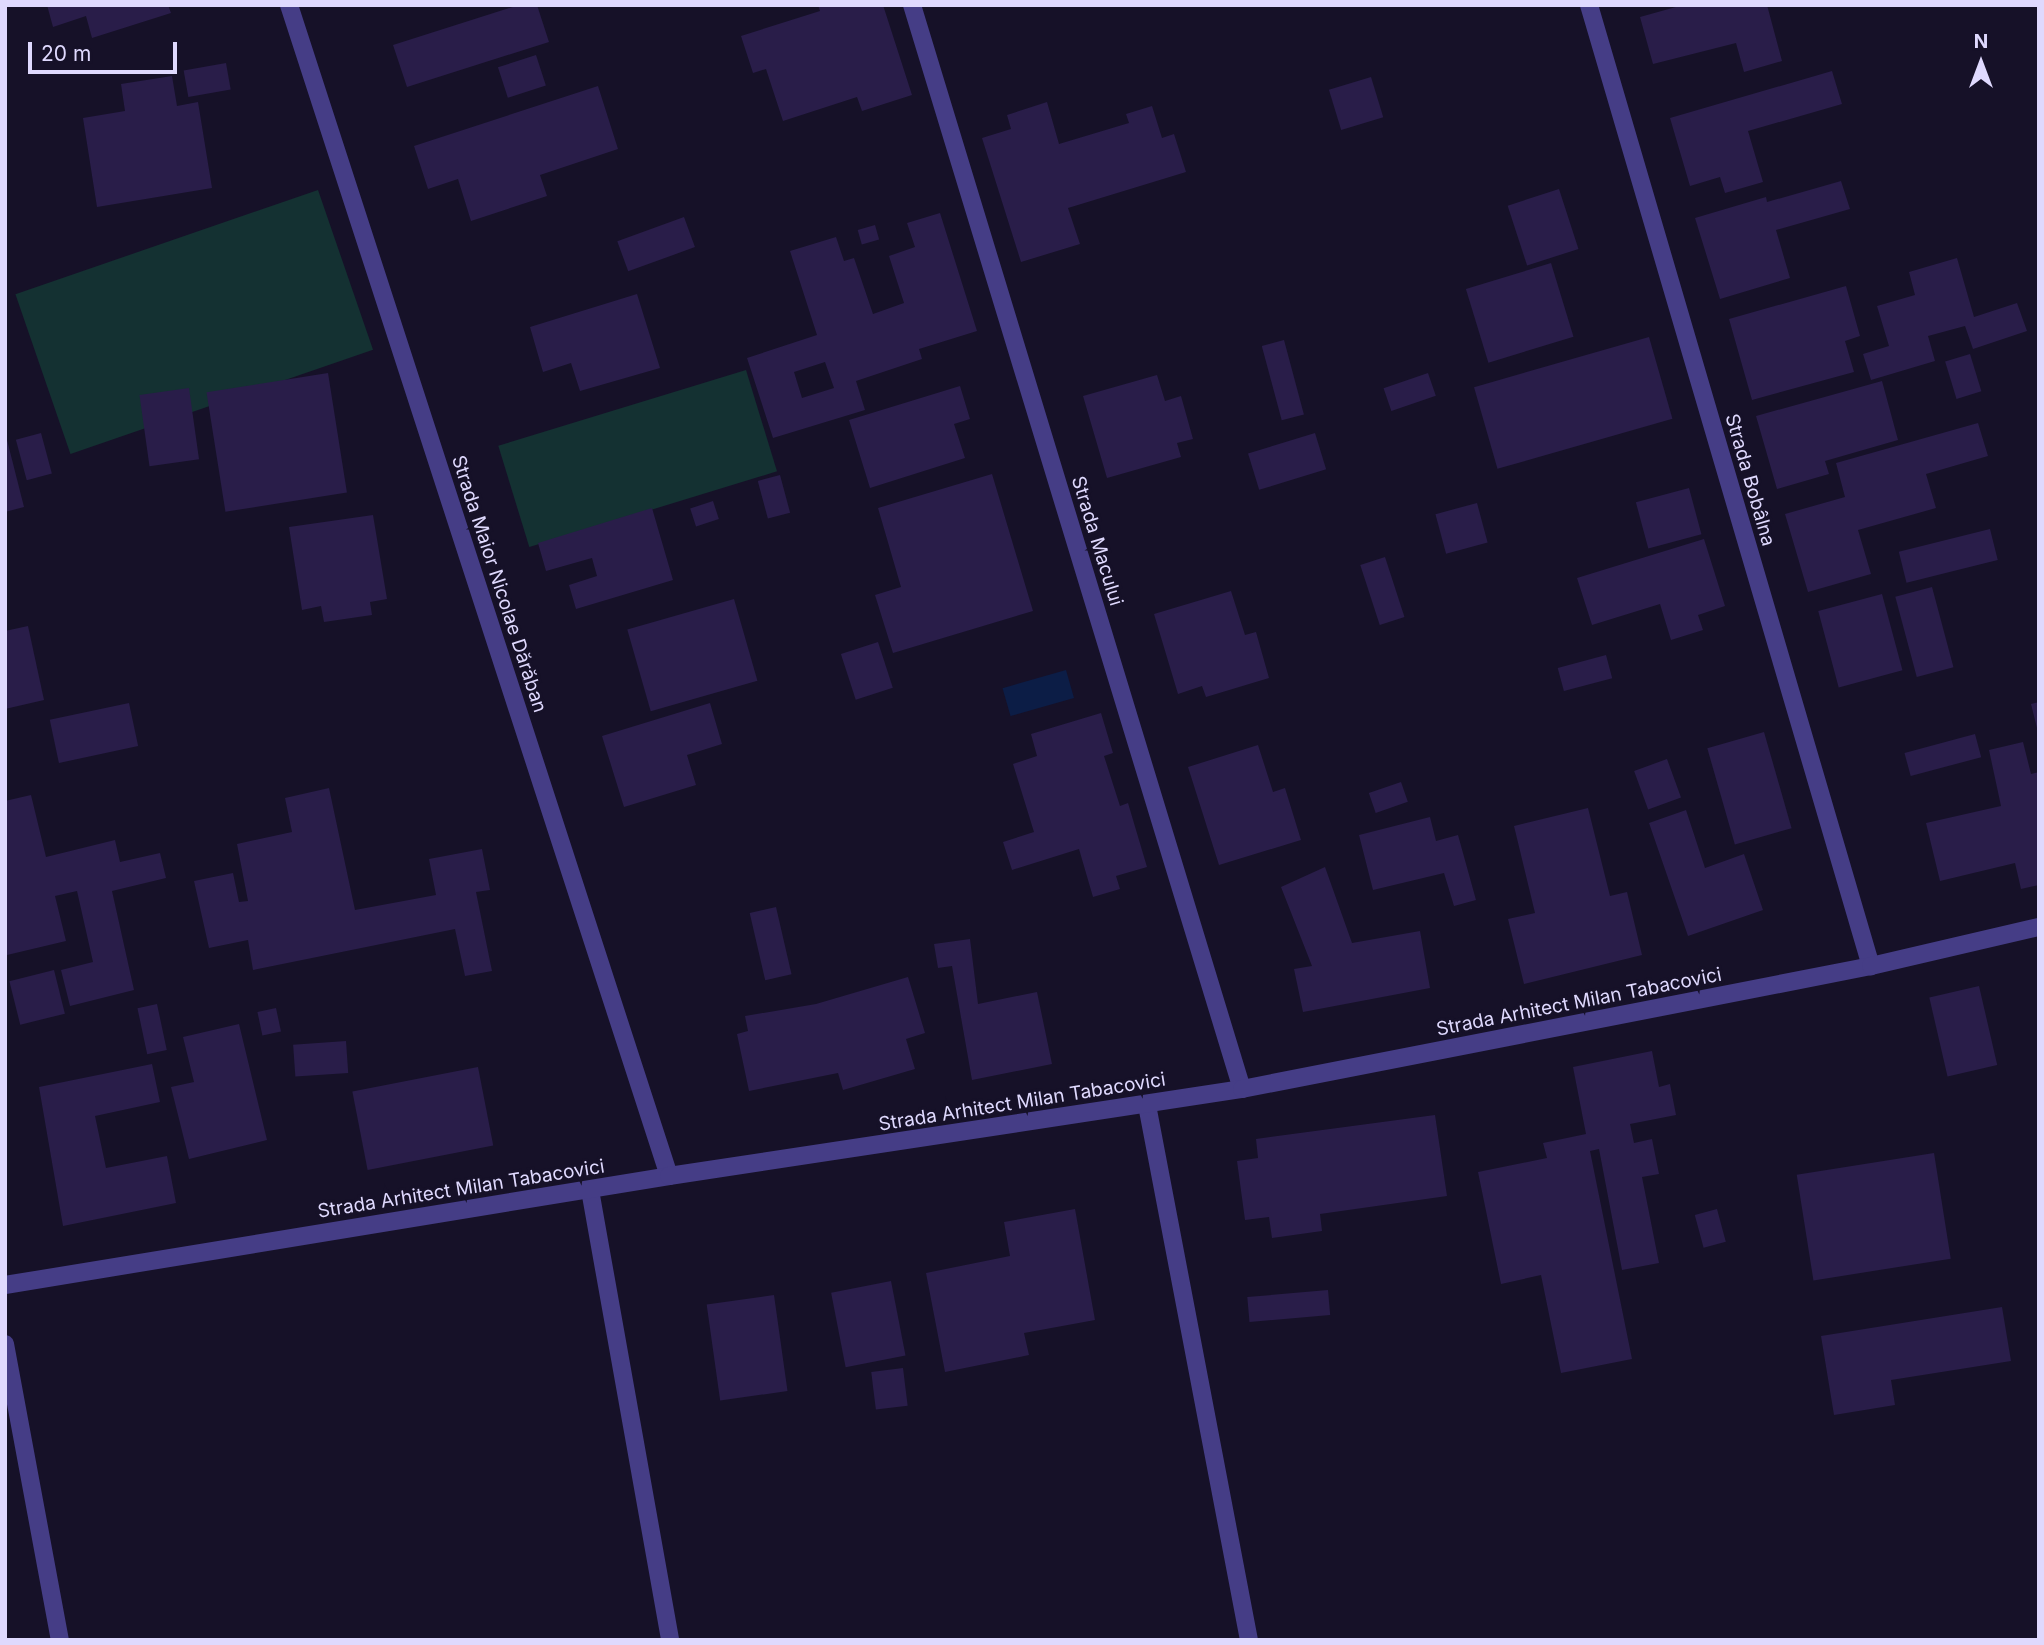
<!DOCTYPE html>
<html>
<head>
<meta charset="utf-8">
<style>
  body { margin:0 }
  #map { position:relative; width:2044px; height:1645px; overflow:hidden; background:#161128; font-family:Inter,sans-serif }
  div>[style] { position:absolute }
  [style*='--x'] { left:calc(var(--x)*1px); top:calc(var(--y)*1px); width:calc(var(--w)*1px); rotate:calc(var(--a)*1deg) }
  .green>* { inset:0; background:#143132; transform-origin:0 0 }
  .water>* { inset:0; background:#0c1d46; transform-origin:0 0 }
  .building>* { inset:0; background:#291d49; transform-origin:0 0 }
  .street>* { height:18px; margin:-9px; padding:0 9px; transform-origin:9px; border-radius:9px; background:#453d86 }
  span { translate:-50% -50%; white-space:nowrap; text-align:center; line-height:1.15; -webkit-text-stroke:6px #161128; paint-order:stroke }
  .street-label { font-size:19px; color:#dfd9fe }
  .frame { position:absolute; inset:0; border:7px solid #dfd9fe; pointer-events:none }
  .north { position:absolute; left:1946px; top:28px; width:70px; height:70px; -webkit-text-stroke:5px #161128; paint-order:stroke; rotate:0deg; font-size:19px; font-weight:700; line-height:28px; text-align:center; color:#dfd9fe }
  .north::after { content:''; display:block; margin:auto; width:24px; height:32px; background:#dfd9fe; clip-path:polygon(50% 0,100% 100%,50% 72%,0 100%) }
  .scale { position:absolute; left:28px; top:42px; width:149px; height:32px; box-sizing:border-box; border:4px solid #dfd9fe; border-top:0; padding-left:9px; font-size:21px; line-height:24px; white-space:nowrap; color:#dfd9fe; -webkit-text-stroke:5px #161128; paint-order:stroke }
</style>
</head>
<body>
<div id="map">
  <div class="green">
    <i style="left:318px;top:190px;width:169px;height:320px;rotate:71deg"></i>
    <i style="left:746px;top:370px;width:106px;height:259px;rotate:73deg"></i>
  </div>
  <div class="water">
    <i style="left:1066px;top:670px;width:29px;height:66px;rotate:74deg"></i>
  </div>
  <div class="building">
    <i style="clip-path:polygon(47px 5px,168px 5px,171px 13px,92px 38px,86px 16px,53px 27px)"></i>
    <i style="clip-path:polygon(519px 5px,537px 5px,549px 42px,407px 87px,393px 45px)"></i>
    <i style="clip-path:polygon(818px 5px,883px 5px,912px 95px,862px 111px,857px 97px,783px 121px,766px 69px,753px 73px,741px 36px,820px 11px)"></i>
    <i style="clip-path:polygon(1683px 5px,1767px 5px,1782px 61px,1744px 72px,1736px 43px,1653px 64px,1640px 17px)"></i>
    <i style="left:536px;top:55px;width:32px;height:40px;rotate:72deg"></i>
    <i style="left:226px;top:63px;width:27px;height:43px;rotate:80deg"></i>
    <i style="clip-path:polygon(1832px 71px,1842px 104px,1748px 131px,1763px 182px,1725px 193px,1720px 177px,1690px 186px,1670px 118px)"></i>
    <i style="clip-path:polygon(172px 76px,177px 106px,198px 102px,212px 188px,97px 207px,83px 118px,125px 111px,121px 84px)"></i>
    <i style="left:1371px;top:77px;width:42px;height:44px;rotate:73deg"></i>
    <i style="clip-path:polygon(598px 86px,618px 149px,540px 175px,547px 196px,471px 221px,458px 179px,428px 189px,414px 146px)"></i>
    <i style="clip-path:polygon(1047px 102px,1059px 144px,1129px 123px,1126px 114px,1152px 106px,1162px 138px,1174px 134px,1186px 172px,1068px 208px,1080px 244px,1021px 262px,982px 138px,1011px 129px,1007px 115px)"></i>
    <i style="clip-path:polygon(1841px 181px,1850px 209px,1776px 230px,1790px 278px,1720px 299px,1695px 218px,1766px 197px,1767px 202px)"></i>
    <i style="left:1559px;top:189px;width:63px;height:54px;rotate:72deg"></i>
    <i style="clip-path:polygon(evenodd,940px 213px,977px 331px,919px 349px,922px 359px,856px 381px,865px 410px,773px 438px,747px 358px,817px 335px,790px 251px,836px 237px,844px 261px,854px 258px,873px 314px,904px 303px,889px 256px,915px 247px,907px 223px,940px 213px,825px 362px,834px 388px,802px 398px,794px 372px,825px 362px)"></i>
    <i style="left:684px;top:217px;width:32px;height:71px;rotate:70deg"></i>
    <i style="left:875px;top:225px;width:15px;height:18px;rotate:74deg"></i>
    <i style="clip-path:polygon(1957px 258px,1974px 317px,2017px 303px,2027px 331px,1973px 349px,1965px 326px,1928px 336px,1935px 361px,1871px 380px,1863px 354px,1889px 346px,1877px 306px,1915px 295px,1909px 272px)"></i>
    <i style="left:1551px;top:263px;width:77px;height:89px;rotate:73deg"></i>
    <i style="clip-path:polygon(1846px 286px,1860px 336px,1845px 341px,1854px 372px,1752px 400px,1729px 319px)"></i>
    <i style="clip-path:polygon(637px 294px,660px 368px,580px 391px,571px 363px,543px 372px,530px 327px)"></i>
    <i style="left:1649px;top:337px;width:85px;height:182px;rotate:74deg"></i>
    <i style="left:1284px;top:340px;width:77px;height:23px;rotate:75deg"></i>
    <i style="left:1970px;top:354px;width:39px;height:26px;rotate:73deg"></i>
    <i style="left:328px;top:373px;width:121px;height:123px;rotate:81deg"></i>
    <i style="left:1428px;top:373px;width:24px;height:47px;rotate:71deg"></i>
    <i style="clip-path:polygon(1157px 375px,1165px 401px,1181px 396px,1193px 439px,1177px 443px,1181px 457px,1107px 478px,1083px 396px)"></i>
    <i style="clip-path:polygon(1882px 381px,1898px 440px,1825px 461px,1829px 474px,1777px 489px,1756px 416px)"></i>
    <i style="clip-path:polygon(960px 386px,970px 419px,954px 424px,965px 458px,870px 488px,849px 420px)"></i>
    <i style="left:189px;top:388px;width:72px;height:50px;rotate:82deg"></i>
    <i style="clip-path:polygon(1978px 423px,1988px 456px,1926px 474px,1936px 508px,1858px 530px,1871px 574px,1808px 592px,1785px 514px,1845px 497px,1836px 463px)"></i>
    <i style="clip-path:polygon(5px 432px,24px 507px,5px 512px)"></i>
    <i style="left:41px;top:433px;width:42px;height:26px;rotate:75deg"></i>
    <i style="left:1315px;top:433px;width:38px;height:70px;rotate:73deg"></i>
    <i style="clip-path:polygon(992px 474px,1033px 611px,893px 653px,875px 595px,901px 587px,878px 508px)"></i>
    <i style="left:780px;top:475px;width:39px;height:23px;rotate:75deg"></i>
    <i style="left:1689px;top:488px;width:48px;height:55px;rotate:75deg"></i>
    <i style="left:713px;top:501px;width:19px;height:24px;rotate:72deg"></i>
    <i style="left:1477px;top:503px;width:41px;height:43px;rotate:75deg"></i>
    <i style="clip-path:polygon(652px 508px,673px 580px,576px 609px,569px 585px,597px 576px,592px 558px,546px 571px,538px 543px)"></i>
    <i style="clip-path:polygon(373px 515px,387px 599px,370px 602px,372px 615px,324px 622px,321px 606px,302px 610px,289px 527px)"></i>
    <i style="left:1990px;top:529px;width:32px;height:94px;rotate:76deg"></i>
    <i style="clip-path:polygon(1704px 539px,1725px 606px,1698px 615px,1703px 630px,1671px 640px,1660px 604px,1592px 625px,1577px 578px)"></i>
    <i style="left:1385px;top:557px;width:63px;height:26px;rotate:72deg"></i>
    <i style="left:1932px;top:587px;width:83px;height:38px;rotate:75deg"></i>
    <i style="clip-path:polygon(1231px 591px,1245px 635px,1256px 632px,1269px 678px,1206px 697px,1202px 686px,1178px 694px,1154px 614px)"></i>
    <i style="left:1882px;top:594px;width:79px;height:66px;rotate:75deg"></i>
    <i style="left:734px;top:599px;width:85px;height:111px;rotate:74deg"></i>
    <i style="clip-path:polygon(28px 626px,44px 700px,5px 709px,5px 631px)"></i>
    <i style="left:878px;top:642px;width:48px;height:39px;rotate:72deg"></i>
    <i style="left:1606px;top:655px;width:24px;height:50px;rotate:75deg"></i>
    <i style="clip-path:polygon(2039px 702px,2039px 732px,2038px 732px,2031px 704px)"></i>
    <i style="left:129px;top:703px;width:44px;height:81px;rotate:78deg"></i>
    <i style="clip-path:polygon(710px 703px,722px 744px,687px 755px,696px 785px,624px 807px,602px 736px)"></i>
    <i style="clip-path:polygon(1101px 713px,1113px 753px,1104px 756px,1120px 806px,1128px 803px,1147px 867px,1116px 876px,1120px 889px,1093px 897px,1079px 849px,1012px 870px,1003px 842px,1034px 832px,1013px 764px,1037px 756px,1031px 734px)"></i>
    <i style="left:1764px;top:732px;width:100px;height:59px;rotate:74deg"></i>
    <i style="left:1975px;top:734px;width:24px;height:73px;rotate:75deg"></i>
    <i style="clip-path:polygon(2023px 742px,2031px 774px,2039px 772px,2039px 885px,2021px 889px,2015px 863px,1940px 881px,1926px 823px,2001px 806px,1989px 750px)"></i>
    <i style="clip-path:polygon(1258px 745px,1273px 792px,1285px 788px,1301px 840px,1219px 865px,1188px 767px)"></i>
    <i style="left:1667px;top:759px;width:41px;height:35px;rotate:70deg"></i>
    <i style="left:1401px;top:782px;width:21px;height:34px;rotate:71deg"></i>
    <i style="clip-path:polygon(329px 788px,355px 910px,436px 895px,429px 859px,482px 849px,490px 890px,476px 892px,492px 971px,465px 976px,455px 929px,253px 970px,248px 940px,209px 948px,194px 881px,233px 873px,239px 902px,248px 901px,237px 844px,292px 832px,285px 798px)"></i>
    <i style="clip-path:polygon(31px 795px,46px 857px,115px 840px,120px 862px,160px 853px,166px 878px,112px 891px,134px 990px,70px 1006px,61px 970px,93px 962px,77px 891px,55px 896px,66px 941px,7px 955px,5px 801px)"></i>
    <i style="clip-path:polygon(1588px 808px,1610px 896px,1627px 892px,1642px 955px,1524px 984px,1508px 919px,1535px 913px,1514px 826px)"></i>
    <i style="clip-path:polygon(1686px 810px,1705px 868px,1744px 854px,1763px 910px,1688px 936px,1649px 823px)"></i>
    <i style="clip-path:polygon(1430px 817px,1436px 841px,1458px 835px,1476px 900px,1454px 906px,1444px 873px,1373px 890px,1359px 835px)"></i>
    <i style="clip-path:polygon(1325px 867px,1352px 943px,1420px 931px,1430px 988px,1303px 1012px,1294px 969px,1312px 966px,1281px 887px)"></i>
    <i style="left:776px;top:907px;width:69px;height:27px;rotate:77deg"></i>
    <i style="clip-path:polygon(970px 939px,978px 1004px,1037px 992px,1052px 1064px,972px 1080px,952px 966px,938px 968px,934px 944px)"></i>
    <i style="left:54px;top:970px;width:45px;height:46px;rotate:76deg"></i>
    <i style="clip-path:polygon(908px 977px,925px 1033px,906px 1039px,915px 1069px,843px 1090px,838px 1073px,749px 1091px,737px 1034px,748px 1031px,745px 1016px,816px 1004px)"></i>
    <i style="left:1979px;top:986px;width:81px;height:51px;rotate:77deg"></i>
    <i style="left:157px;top:1004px;width:47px;height:20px;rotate:78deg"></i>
    <i style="left:276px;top:1008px;width:24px;height:19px;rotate:78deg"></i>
    <i style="clip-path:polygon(239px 1024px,267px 1140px,189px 1159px,171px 1087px,194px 1082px,183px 1037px)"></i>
    <i style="left:346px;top:1041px;width:32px;height:53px;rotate:86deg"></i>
    <i style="clip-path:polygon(1652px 1051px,1659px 1087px,1670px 1084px,1676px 1115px,1630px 1124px,1634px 1143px,1652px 1139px,1659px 1174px,1642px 1177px,1659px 1263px,1622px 1270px,1599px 1149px,1590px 1151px,1632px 1359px,1561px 1373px,1541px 1275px,1501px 1284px,1478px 1172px,1547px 1158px,1543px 1143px,1586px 1134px,1573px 1067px)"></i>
    <i style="clip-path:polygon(152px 1064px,160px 1102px,95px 1116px,106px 1168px,167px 1156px,176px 1203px,63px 1226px,39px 1087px)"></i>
    <i style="left:478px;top:1067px;width:80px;height:128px;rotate:79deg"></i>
    <i style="clip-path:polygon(1435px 1115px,1447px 1196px,1320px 1214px,1322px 1231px,1272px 1238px,1269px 1217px,1245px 1220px,1237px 1161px,1258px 1158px,1256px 1139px)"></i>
    <i style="left:1934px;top:1153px;width:107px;height:139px;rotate:81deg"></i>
    <i style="clip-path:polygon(1075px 1209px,1095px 1320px,1024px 1333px,1029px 1355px,945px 1372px,926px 1273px,1010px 1256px,1004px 1222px)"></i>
    <i style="left:1717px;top:1209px;width:34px;height:23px;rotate:75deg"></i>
    <i style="left:891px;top:1281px;width:76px;height:61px;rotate:79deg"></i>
    <i style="left:1328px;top:1290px;width:25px;height:81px;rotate:85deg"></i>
    <i style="left:774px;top:1295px;width:97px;height:68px;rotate:82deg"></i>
    <i style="clip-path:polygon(2002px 1307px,2011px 1361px,1891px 1380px,1895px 1405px,1834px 1415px,1821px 1336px)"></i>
    <i style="left:903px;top:1368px;width:38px;height:32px;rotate:83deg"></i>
  </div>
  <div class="street">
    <i style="--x:289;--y:5;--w:1231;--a:72.02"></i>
    <i style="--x:912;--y:5;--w:1133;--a:73.07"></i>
    <i style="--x:1589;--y:5;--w:1002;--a:73.65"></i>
    <i style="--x:1147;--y:1105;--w:545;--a:79.21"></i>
    <i style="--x:590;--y:1190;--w:457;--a:79.9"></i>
    <i style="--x:5;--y:1285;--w:673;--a:-9.32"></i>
    <i style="--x:669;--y:1176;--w:580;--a:-8.63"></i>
    <i style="--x:1242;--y:1089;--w:641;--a:-11.06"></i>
    <i style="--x:1871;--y:966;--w:172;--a:-13.1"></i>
    <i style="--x:5;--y:1344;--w:301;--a:79.5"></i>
  </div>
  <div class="street-label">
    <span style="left:1750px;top:480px;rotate:74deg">Strada Bobâlna</span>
    <span style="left:1097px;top:541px;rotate:73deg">Strada Macului</span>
    <span style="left:499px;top:584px;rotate:72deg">Strada Maior Nicolae Dărăban</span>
    <span style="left:1579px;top:1002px;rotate:-11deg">Strada Arhitect Milan Tabacovici</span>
    <span style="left:1022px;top:1102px;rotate:-9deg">Strada Arhitect Milan Tabacovici</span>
    <span style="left:461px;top:1189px;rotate:-9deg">Strada Arhitect Milan Tabacovici</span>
  </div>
  <div class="frame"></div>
  <div class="north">N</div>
  <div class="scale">20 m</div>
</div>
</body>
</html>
